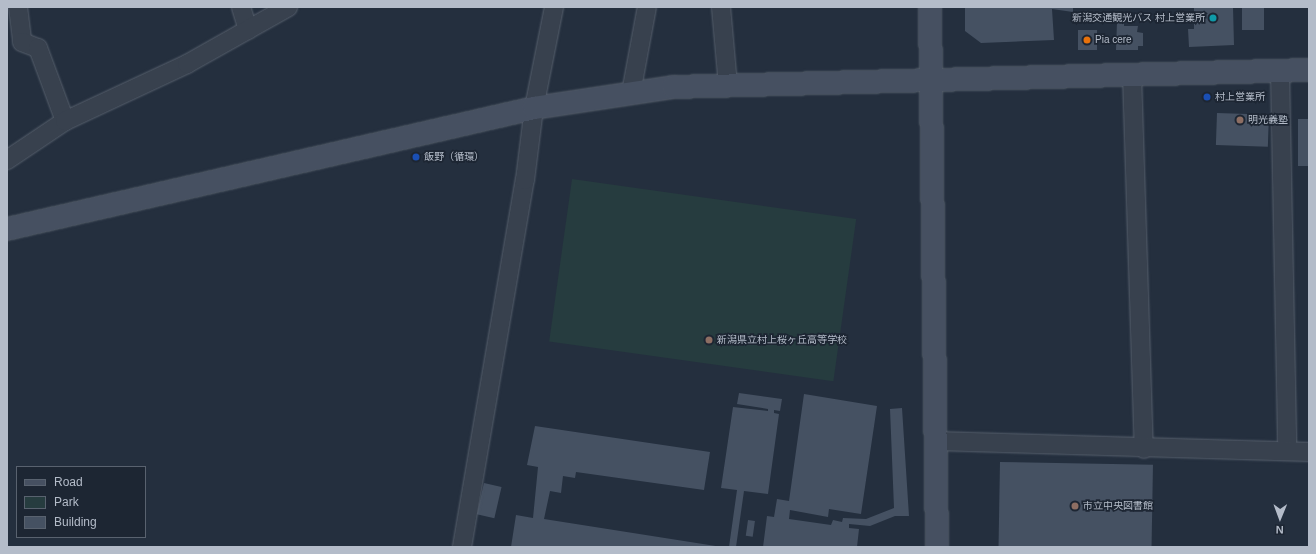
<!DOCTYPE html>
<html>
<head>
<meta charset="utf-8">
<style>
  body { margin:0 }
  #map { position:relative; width:1316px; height:554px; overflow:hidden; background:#242f3e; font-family:Arial,"Noto Sans JP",sans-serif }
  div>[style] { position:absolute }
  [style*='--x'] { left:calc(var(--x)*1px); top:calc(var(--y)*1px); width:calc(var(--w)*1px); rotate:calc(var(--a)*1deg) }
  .green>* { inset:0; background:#263c3f; transform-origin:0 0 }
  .building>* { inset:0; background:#455162; transform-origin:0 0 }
  .roads { filter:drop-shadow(0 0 1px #565f6c) drop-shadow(0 0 1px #565f6c) }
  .street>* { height:18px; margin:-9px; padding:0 9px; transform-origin:9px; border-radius:9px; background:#38414e }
  .secondary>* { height:22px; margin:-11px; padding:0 11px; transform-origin:11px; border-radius:11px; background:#465061 }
  .dots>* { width:11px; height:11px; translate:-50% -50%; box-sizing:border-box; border:2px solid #1d2633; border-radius:50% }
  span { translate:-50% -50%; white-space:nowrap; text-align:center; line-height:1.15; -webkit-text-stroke:3.5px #1d2633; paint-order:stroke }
  .poi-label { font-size:10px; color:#b4bcc9 }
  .right { translate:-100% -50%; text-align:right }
  .left { translate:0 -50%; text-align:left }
  .frame { position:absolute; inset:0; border:8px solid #b4bcc9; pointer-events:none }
  .legend { position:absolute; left:16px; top:466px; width:130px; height:72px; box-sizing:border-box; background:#1d2633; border:1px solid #59626f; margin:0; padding:5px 7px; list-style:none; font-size:12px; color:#b4bcc9 }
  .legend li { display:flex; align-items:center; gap:8px; height:20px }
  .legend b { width:20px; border:1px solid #59626f }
  .north { position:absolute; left:1260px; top:498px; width:40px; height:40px; -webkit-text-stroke:3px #1d2633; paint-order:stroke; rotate:181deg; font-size:11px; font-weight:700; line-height:16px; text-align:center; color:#b4bcc9 }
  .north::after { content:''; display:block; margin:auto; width:14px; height:18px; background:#b4bcc9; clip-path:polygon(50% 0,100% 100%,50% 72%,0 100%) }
</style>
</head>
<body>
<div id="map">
  <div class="green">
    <i style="left:572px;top:179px;width:287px;height:164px;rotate:8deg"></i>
  </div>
  <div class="building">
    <i style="clip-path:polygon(965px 7px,1073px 7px,1073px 12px,1052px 9px,1054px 40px,981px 43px,965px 31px)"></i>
    <i style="clip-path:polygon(1194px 7px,1233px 7px,1234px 45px,1189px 47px,1188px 29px,1194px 29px)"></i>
    <i style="left:1242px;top:7px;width:22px;height:23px"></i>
    <i style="clip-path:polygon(1117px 22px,1124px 22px,1124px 26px,1138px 26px,1137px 32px,1143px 33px,1143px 46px,1138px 46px,1138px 50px,1116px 50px)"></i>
    <i style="left:1078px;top:30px;width:19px;height:20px"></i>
    <i style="left:1217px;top:113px;width:52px;height:32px;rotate:2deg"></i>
    <i style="left:1298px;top:119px;width:11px;height:47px"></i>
    <i style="clip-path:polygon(739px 393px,782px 399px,780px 411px,774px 410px,774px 413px,779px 414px,768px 494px,744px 491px,736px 547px,729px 547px,737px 490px,721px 488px,733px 407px,768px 411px,768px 409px,737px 404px)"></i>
    <i style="clip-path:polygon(804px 394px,877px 406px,861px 514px,829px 509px,828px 517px,790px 510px,789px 519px,831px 525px,833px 520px,842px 522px,843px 518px,866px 519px,894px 508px,890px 409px,902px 408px,909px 516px,895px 516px,870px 526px,849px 524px,849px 528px,859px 529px,857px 547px,763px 547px,767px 516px,774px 517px,777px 499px,789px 501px)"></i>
    <i style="clip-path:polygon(535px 426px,710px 452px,704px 490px,576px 472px,575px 478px,563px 476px,561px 493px,550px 491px,544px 519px,722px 547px,511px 547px,516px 515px,533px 518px,538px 467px,527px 465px)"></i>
    <i style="left:1000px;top:462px;width:153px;height:85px;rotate:1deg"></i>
    <i style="left:484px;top:483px;width:18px;height:32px;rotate:13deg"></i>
    <i style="left:748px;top:520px;width:7px;height:16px;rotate:8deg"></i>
  </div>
  <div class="roads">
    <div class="street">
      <i style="--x:18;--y:7;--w:35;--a:83"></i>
      <i style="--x:22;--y:42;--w:17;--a:21"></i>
      <i style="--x:38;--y:48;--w:78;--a:69.7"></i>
      <i style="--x:241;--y:7;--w:24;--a:73"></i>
      <i style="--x:721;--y:7;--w:79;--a:84.9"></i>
      <i style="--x:1280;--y:71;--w:380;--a:88.9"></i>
      <i style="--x:1132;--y:74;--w:375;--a:88.2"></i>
      <i style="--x:631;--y:93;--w:87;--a:-79.5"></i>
      <i style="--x:7;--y:160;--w:70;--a:-33.9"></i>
      <i style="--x:65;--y:121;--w:135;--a:-25"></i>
      <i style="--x:187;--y:64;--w:116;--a:-29.4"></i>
      <i style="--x:936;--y:441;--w:373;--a:1.7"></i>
      <i style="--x:462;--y:547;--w:372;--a:-80.3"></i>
      <i style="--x:525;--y:180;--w:73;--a:-82.9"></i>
      <i style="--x:534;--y:108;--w:103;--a:-78.8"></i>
    </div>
    <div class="secondary">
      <i style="--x:930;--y:7;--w:540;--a:89.26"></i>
      <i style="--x:7;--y:229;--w:541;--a:-12.93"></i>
      <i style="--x:534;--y:108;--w:141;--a:-8.6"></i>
      <i style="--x:673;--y:87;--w:636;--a:-1.53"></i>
    </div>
  </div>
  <div class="dots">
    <i style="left:1213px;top:18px;background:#0f9aa8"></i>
    <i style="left:1087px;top:40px;background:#e8710a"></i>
    <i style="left:1207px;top:97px;background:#1a4fb4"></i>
    <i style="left:1240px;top:120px;background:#8d6e63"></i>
    <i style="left:416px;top:157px;background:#1a4fb4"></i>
    <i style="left:709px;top:340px;background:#8d6e63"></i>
    <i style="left:1075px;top:506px;background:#8d6e63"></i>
  </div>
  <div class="poi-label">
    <span class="right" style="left:1205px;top:18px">新潟交通観光バス 村上営業所</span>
    <span class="left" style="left:1095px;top:40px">Pia cere</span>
    <span class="left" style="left:1215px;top:97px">村上営業所</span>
    <span class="left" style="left:1248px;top:120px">明光義塾</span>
    <span class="left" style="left:424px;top:157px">飯野（循環）</span>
    <span class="left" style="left:717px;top:340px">新潟県立村上桜ヶ丘高等学校</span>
    <span class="left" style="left:1083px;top:506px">市立中央図書館</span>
  </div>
  <div class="frame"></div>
  <ul class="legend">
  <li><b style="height:5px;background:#465061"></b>Road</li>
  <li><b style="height:11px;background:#263c3f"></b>Park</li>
  <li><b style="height:11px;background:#455162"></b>Building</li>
  </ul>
  <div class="north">N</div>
</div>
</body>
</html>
